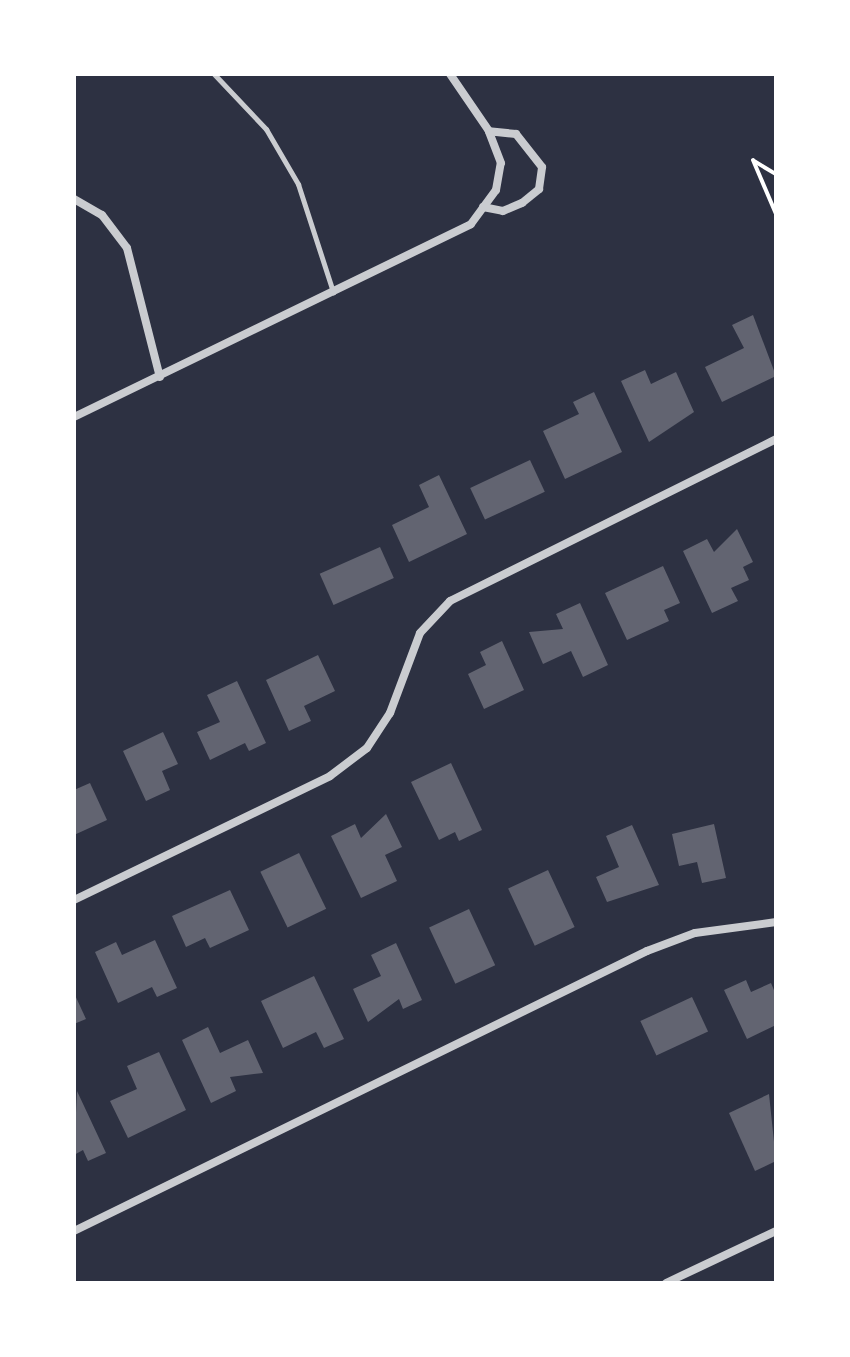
<!DOCTYPE html>
<html>
<head>
<meta charset="utf-8">
<style>
  body { margin:0 }
  #map { position:relative; width:850px; height:1357px; overflow:hidden; background:#2d3142; font-family:Jost,sans-serif }
  div>[style] { position:absolute }
  [style*='--x'] { left:calc(var(--x)*1px); top:calc(var(--y)*1px); width:calc(var(--w)*1px); rotate:calc(var(--a)*1deg) }
  .building>* { inset:0; background:#626471; transform-origin:0 0 }
  .path>* { height:4px; margin:-2px; padding:0 2px; transform-origin:2px; border-radius:2px; background:#fff }
  .service>* { height:5px; margin:-2.5px; padding:0 2.5px; transform-origin:2.5px; border-radius:2.5px; background:#caccd0 }
  .minor>* { height:8px; margin:-4px; padding:0 4px; transform-origin:4px; border-radius:4px; background:#caccd0 }
  span { translate:-50% -50%; white-space:nowrap; text-align:center; line-height:1.15; -webkit-text-stroke:6px #fff; paint-order:stroke }
  .frame { position:absolute; inset:0; border:76px solid #fff; pointer-events:none }
</style>
</head>
<body>
<div id="map">
  <div class="building">
    <i style="clip-path:polygon(753px 315px,776px 376px,722px 402px,705px 367px,744px 348px,732px 325px)"></i>
    <i style="clip-path:polygon(645px 370px,651px 384px,676px 372px,694px 412px,649px 442px,621px 381px)"></i>
    <i style="clip-path:polygon(594px 392px,622px 452px,565px 479px,543px 431px,579px 414px,573px 402px)"></i>
    <i style="left:530px;top:460px;width:35px;height:66px;rotate:65deg"></i>
    <i style="clip-path:polygon(439px 475px,467px 534px,409px 562px,392px 525px,429px 507px,419px 485px)"></i>
    <i style="clip-path:polygon(737px 529px,753px 562px,743px 567px,749px 580px,731px 588px,738px 601px,712px 613px,683px 551px,707px 539px,714px 552px)"></i>
    <i style="left:380px;top:547px;width:34px;height:66px;rotate:66deg"></i>
    <i style="clip-path:polygon(663px 566px,680px 603px,664px 610px,669px 621px,627px 640px,605px 593px)"></i>
    <i style="clip-path:polygon(580px 603px,608px 665px,583px 677px,571px 651px,543px 664px,529px 632px,563px 629px,556px 614px)"></i>
    <i style="clip-path:polygon(502px 641px,524px 690px,484px 709px,468px 674px,486px 665px,480px 652px)"></i>
    <i style="clip-path:polygon(318px 655px,335px 691px,304px 706px,311px 721px,289px 731px,266px 680px)"></i>
    <i style="clip-path:polygon(237px 681px,266px 743px,249px 751px,245px 743px,210px 760px,197px 732px,220px 722px,207px 695px)"></i>
    <i style="clip-path:polygon(163px 732px,178px 764px,162px 771px,170px 790px,146px 801px,123px 751px)"></i>
    <i style="clip-path:polygon(451px 763px,482px 830px,459px 841px,455px 832px,439px 840px,411px 782px)"></i>
    <i style="clip-path:polygon(90px 783px,107px 820px,74px 835px,74px 790px)"></i>
    <i style="clip-path:polygon(386px 814px,402px 847px,385px 855px,397px 881px,361px 898px,331px 836px,355px 824px,361px 838px)"></i>
    <i style="clip-path:polygon(714px 824px,726px 878px,702px 883px,697px 862px,679px 866px,672px 834px)"></i>
    <i style="clip-path:polygon(632px 825px,659px 885px,607px 902px,596px 877px,619px 867px,606px 836px)"></i>
    <i style="left:299px;top:853px;width:62px;height:43px;rotate:64deg"></i>
    <i style="left:548px;top:870px;width:63px;height:44px;rotate:65deg"></i>
    <i style="clip-path:polygon(230px 890px,249px 930px,210px 948px,205px 938px,186px 947px,172px 916px)"></i>
    <i style="left:469px;top:909px;width:62px;height:44px;rotate:65deg"></i>
    <i style="clip-path:polygon(155px 940px,177px 988px,157px 997px,152px 987px,118px 1003px,95px 952px,116px 942px,122px 955px)"></i>
    <i style="clip-path:polygon(396px 943px,422px 1000px,403px 1009px,399px 999px,368px 1022px,353px 989px,381px 976px,371px 955px)"></i>
    <i style="clip-path:polygon(314px 976px,344px 1039px,324px 1048px,316px 1032px,283px 1048px,261px 1001px)"></i>
    <i style="clip-path:polygon(746px 980px,751px 992px,771px 983px,776px 995px,776px 1025px,747px 1039px,724px 990px)"></i>
    <i style="clip-path:polygon(74px 993px,86px 1019px,74px 1024px)"></i>
    <i style="left:692px;top:997px;width:38px;height:57px;rotate:65deg"></i>
    <i style="clip-path:polygon(208px 1027px,220px 1053px,248px 1040px,263px 1073px,230px 1077px,236px 1091px,211px 1103px,182px 1040px)"></i>
    <i style="clip-path:polygon(159px 1052px,186px 1110px,128px 1138px,110px 1101px,137px 1089px,127px 1066px)"></i>
    <i style="clip-path:polygon(77px 1091px,106px 1153px,88px 1161px,83px 1150px,74px 1155px)"></i>
    <i style="clip-path:polygon(769px 1094px,776px 1161px,755px 1171px,729px 1113px)"></i>
  </div>
  <div class="path">
    <i style="--x:753;--y:160;--w:59;--a:66.9"></i>
    <i style="--x:754;--y:161;--w:26;--a:31"></i>
  </div>
  <div class="service">
    <i style="--x:214;--y:74;--w:76;--a:46.6"></i>
    <i style="--x:266;--y:129;--w:64;--a:59.8"></i>
    <i style="--x:298;--y:184;--w:114;--a:72"></i>
  </div>
  <div class="minor">
    <i style="--x:74;--y:199;--w:32;--a:30"></i>
    <i style="--x:102;--y:215;--w:41;--a:52.9"></i>
    <i style="--x:127;--y:248;--w:133;--a:75.7"></i>
    <i style="--x:483;--y:207;--w:20;--a:11"></i>
    <i style="--x:503;--y:211;--w:21;--a:-23"></i>
    <i style="--x:522;--y:203;--w:22;--a:-39"></i>
    <i style="--x:539;--y:189;--w:22;--a:-82"></i>
    <i style="--x:542;--y:167;--w:42;--a:-128.2"></i>
    <i style="--x:516;--y:134;--w:27;--a:-174"></i>
    <i style="--x:74;--y:417;--w:441;--a:-25.9"></i>
    <i style="--x:471;--y:224;--w:42;--a:-53.7"></i>
    <i style="--x:496;--y:190;--w:27;--a:-80"></i>
    <i style="--x:501;--y:163;--w:34;--a:-111"></i>
    <i style="--x:489;--y:131;--w:69;--a:-124.4"></i>
    <i style="--x:74;--y:900;--w:284;--a:-25.8"></i>
    <i style="--x:330;--y:776;--w:46;--a:-37.1"></i>
    <i style="--x:367;--y:748;--w:42;--a:-56.7"></i>
    <i style="--x:390;--y:713;--w:85;--a:-69.4"></i>
    <i style="--x:420;--y:633;--w:44;--a:-46.8"></i>
    <i style="--x:450;--y:601;--w:364;--a:-26.4"></i>
    <i style="--x:74;--y:1231;--w:638;--a:-26.04"></i>
    <i style="--x:647;--y:951;--w:51;--a:-20.6"></i>
    <i style="--x:695;--y:933;--w:82;--a:-7.7"></i>
    <i style="--x:666;--y:1283;--w:122;--a:-25.3"></i>
  </div>
  <div class="frame"></div>
</div>
</body>
</html>
